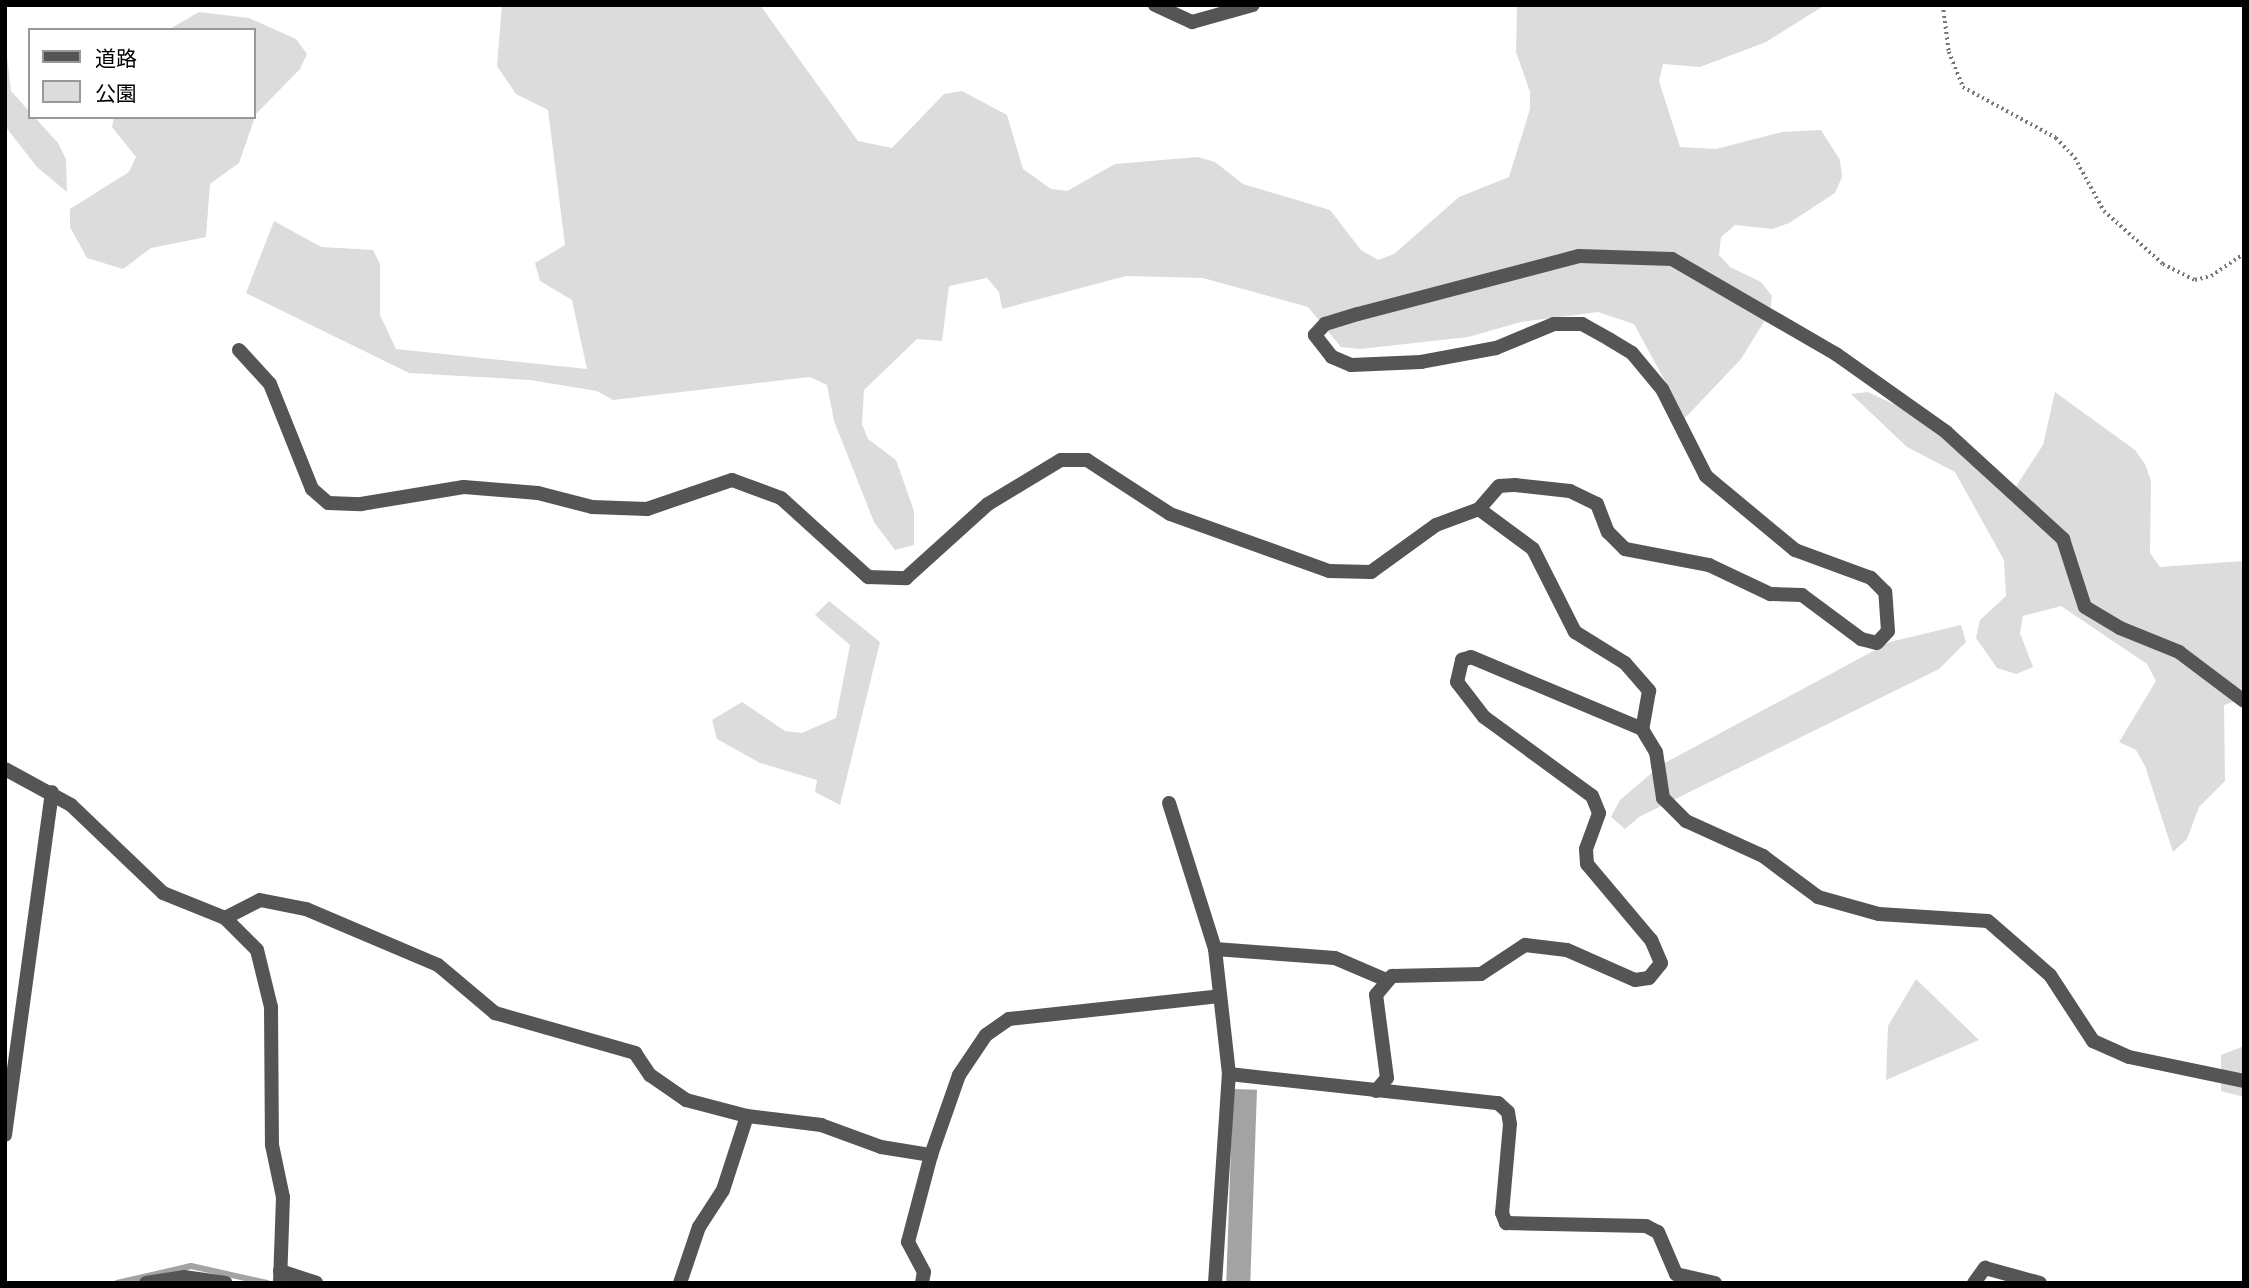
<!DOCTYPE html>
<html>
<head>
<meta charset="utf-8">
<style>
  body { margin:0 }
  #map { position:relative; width:2249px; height:1288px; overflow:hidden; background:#fff; font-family:"Varela Round","Noto Sans JP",sans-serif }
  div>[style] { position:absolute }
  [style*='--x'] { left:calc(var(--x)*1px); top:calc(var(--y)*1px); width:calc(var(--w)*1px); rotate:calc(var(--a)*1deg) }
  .green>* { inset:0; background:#dcdcdc }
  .water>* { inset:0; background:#a3a3a3; transform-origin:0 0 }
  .stream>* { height:6px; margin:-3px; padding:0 3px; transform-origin:3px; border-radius:3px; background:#a3a3a3 }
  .path>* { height:3.5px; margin-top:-1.75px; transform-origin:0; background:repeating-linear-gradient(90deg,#777 0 2px,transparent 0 5.5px) }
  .street>* { height:14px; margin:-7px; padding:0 7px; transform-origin:7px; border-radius:7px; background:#555 }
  span { translate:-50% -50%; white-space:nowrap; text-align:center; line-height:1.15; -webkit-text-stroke:5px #fff; paint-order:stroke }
  .frame { position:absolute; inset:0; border:7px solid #000; pointer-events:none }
  .legend { position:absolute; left:28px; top:28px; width:228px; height:91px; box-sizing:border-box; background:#fff; border:2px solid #999; margin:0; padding:9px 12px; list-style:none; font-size:21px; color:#000 }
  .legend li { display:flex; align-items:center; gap:14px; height:35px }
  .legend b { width:35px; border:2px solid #999 }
</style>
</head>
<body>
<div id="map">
  <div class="green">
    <i style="clip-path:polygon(502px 5px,760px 5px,858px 141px,892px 148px,944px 94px,962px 91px,1007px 115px,1023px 169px,1051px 189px,1067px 191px,1115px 164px,1198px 157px,1215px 162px,1243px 184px,1330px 210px,1361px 250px,1378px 260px,1394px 254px,1459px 197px,1509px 177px,1530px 109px,1530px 92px,1516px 52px,1517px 5px,1825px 5px,1766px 42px,1700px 67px,1663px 64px,1659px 81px,1680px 147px,1716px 149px,1782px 132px,1821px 130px,1840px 160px,1842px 177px,1835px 193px,1789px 223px,1772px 229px,1735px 225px,1721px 237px,1719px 255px,1730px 267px,1761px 282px,1772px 296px,1770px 312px,1741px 359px,1685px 418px,1634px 324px,1598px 312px,1521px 322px,1468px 337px,1360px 349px,1341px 347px,1308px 307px,1203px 278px,1126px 276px,1002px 309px,999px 292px,987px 278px,949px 286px,942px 341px,917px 339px,864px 390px,862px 424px,868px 439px,896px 460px,914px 511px,914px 545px,895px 550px,874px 522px,834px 421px,827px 385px,810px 377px,613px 400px,597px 391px,530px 380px,409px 373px,246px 293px,274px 221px,321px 247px,373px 250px,380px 264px,380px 315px,396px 349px,587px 369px,572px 300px,540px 281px,535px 263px,565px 245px,548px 110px,516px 94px,497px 66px)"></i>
    <i style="clip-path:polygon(199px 12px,249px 18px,296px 39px,307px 54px,300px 69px,256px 114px,239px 163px,210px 184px,206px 237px,151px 248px,123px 269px,87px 258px,70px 227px,70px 209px,129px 172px,136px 157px,112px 127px,114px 117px,254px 117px,254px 30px,168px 30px)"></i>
    <i style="clip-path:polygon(5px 38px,11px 91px,58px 143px,66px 159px,67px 192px,37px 167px,5px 126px)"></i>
    <i style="clip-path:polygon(1868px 392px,1900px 407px,2013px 491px,2043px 445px,2055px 392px,2135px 450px,2145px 464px,2151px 481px,2150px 553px,2160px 567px,2244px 561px,2244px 698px,2224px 705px,2225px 781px,2199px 807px,2187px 839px,2173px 852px,2145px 766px,2136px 750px,2119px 742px,2156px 681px,2147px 664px,2061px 606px,2023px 616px,2020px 633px,2033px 667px,2016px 674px,1997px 668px,1976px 638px,1980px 620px,2006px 596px,2004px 560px,1955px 472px,1907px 447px,1851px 394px)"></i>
    <i style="clip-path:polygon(829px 601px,880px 642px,840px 805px,815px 792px,817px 780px,760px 763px,717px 739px,712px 720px,742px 702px,785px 731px,802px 733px,836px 718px,850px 645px,815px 615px)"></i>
    <i style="clip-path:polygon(1961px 625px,1966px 642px,1939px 669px,1639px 817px,1625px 829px,1611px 817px,1620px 800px,1661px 765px,1890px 642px)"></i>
    <i style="clip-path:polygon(1916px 979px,1979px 1040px,1886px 1080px,1888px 1026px)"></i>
    <i style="clip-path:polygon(2244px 1046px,2244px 1097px,2221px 1091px,2221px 1055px)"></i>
  </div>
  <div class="water">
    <i style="left:1233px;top:1089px;width:24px;height:195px;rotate:2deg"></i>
  </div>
  <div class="stream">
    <i style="--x:117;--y:1283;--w:76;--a:-12.9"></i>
    <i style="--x:191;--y:1266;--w:78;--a:12.6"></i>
  </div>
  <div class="path">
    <i style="--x:1943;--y:5;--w:47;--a:82.7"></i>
    <i style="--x:1949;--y:52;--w:38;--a:68"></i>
    <i style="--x:1963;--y:87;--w:106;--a:28.7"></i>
    <i style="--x:2056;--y:138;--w:28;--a:46"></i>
    <i style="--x:2075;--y:158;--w:60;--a:61.3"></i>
    <i style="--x:2104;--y:211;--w:79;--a:41.9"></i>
    <i style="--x:2163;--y:264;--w:36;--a:27"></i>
    <i style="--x:2195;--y:280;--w:16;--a:-14"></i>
    <i style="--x:2211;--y:276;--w:40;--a:-34"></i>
  </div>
  <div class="street">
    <i style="--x:1155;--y:5;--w:41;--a:24.7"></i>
    <i style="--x:1192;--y:22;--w:63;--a:-15.6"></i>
    <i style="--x:239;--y:350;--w:46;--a:47.6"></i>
    <i style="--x:270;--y:384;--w:113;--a:68.2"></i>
    <i style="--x:312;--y:489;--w:21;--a:41"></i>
    <i style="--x:328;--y:503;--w:33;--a:2"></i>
    <i style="--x:361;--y:504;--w:104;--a:-9.4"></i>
    <i style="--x:464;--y:487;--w:74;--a:4.6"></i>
    <i style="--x:538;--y:493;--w:56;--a:14.5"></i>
    <i style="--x:592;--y:507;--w:55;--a:2.1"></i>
    <i style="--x:647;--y:509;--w:90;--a:-18.8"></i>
    <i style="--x:732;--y:480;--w:52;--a:20.2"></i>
    <i style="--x:781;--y:498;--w:118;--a:42.2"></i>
    <i style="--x:868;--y:577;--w:38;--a:2"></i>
    <i style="--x:906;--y:578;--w:110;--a:-42.1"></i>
    <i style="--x:988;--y:504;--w:85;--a:-31.1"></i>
    <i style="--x:1061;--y:460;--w:26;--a:0"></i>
    <i style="--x:1087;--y:460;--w:99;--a:33"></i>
    <i style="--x:1170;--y:514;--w:169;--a:19.7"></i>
    <i style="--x:1329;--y:571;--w:42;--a:1.4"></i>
    <i style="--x:1371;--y:572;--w:80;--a:-35.9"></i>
    <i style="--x:1436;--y:525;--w:46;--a:-20.4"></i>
    <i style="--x:1479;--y:509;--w:30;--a:-49"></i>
    <i style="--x:1499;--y:486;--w:16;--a:-4"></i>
    <i style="--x:1515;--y:485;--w:55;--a:6.2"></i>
    <i style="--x:1570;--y:491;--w:30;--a:26"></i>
    <i style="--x:1597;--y:504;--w:30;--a:69"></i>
    <i style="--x:1608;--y:532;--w:24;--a:45"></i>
    <i style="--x:1625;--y:549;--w:86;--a:10.8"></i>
    <i style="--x:1709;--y:565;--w:68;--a:25.4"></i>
    <i style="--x:1770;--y:594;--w:32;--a:2"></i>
    <i style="--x:1802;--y:595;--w:74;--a:36.7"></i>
    <i style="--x:1861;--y:639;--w:16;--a:14"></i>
    <i style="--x:1877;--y:643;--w:16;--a:-47"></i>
    <i style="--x:1888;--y:631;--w:39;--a:-94"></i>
    <i style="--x:1885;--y:592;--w:20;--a:-135"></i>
    <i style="--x:1871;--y:578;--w:81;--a:-159.8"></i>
    <i style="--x:1795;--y:550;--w:116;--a:-140.3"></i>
    <i style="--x:1706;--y:476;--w:97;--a:-116.8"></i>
    <i style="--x:1662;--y:389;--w:47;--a:-129.8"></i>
    <i style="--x:1632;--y:353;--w:27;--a:-149"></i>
    <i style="--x:1609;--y:339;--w:31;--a:-151"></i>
    <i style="--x:1582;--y:324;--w:28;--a:180"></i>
    <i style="--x:1554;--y:324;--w:63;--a:157.5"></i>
    <i style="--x:1496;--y:348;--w:76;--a:169.4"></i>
    <i style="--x:1421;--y:362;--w:70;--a:177.5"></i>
    <i style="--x:1351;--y:365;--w:21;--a:-157"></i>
    <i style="--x:1332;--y:357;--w:28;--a:-128"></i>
    <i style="--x:1315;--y:335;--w:15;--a:-48"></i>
    <i style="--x:1325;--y:324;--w:34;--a:-17"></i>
    <i style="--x:1358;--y:314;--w:228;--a:-14.7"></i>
    <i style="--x:1579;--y:256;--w:93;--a:1.8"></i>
    <i style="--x:1672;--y:259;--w:190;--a:30.1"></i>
    <i style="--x:1836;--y:354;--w:135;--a:35.3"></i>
    <i style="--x:1946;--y:432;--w:159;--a:42.4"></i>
    <i style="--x:2063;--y:539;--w:71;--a:72.1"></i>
    <i style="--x:2085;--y:607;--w:41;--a:31"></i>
    <i style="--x:2120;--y:628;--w:64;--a:22.1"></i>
    <i style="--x:2179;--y:652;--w:81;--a:37"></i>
    <i style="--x:1479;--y:509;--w:67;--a:36.5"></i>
    <i style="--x:1533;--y:549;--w:93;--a:63.2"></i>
    <i style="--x:1575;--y:632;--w:59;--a:31.8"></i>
    <i style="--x:1625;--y:663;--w:37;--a:49"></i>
    <i style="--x:1649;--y:691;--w:39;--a:100"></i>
    <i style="--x:5;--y:769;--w:75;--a:28.6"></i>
    <i style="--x:71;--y:805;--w:127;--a:43.7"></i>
    <i style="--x:163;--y:893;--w:67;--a:22"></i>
    <i style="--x:225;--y:918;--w:45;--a:45"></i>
    <i style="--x:257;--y:950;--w:59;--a:76.2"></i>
    <i style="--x:271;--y:1007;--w:138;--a:89.6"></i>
    <i style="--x:272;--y:1145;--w:53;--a:78.1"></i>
    <i style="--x:283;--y:1197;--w:86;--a:92"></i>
    <i style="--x:1169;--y:803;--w:153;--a:72.5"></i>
    <i style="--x:225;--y:918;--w:39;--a:-27"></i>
    <i style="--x:260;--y:900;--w:47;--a:11.1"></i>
    <i style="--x:306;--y:909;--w:143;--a:23"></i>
    <i style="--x:438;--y:965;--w:75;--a:40.1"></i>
    <i style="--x:495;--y:1013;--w:146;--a:15.9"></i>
    <i style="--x:635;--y:1053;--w:27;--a:56"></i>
    <i style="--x:650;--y:1075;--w:44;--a:34.8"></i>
    <i style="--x:686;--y:1100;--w:63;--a:14.7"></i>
    <i style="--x:1229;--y:1074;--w:271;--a:6.2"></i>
    <i style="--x:1498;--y:1103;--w:13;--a:42"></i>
    <i style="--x:1508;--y:1112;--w:12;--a:81"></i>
    <i style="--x:1510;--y:1124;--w:89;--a:95.1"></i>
    <i style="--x:1502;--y:1213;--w:11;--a:68"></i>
    <i style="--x:1506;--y:1223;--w:140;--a:1.2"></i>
    <i style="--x:1646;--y:1226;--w:13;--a:27"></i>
    <i style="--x:1658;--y:1232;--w:46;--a:66.8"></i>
    <i style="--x:1676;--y:1274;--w:40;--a:13"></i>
    <i style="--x:1376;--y:1091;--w:17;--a:-50"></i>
    <i style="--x:1387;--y:1078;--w:84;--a:-97.5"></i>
    <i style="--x:1376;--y:995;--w:25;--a:-50"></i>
    <i style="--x:1392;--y:976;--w:89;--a:-1.3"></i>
    <i style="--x:1481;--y:974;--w:53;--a:-33.4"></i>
    <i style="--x:1525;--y:945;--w:42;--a:6.8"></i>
    <i style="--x:1567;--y:950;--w:74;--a:23.8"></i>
    <i style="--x:1635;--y:980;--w:14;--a:-8"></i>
    <i style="--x:1649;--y:978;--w:19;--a:-51"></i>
    <i style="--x:1661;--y:963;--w:25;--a:-113"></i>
    <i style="--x:1651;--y:940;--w:99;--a:-130.1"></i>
    <i style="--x:1587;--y:864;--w:15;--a:-94"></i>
    <i style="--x:1586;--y:849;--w:38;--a:-70"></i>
    <i style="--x:1599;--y:813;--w:18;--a:-112"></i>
    <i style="--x:1592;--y:796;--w:134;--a:-143.8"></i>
    <i style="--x:1484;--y:717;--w:44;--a:-127.6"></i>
    <i style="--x:1457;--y:682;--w:23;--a:-77"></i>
    <i style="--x:1462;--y:660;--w:9;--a:-18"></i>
    <i style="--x:1471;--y:657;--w:186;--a:22.8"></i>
    <i style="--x:1642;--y:729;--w:27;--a:59"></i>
    <i style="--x:1656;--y:752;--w:47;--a:81.3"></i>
    <i style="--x:1663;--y:798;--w:33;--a:45"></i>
    <i style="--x:1686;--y:821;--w:85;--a:24.4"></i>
    <i style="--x:1763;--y:856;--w:69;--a:36.7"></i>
    <i style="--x:1818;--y:897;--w:63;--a:15.6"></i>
    <i style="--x:1879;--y:914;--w:109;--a:3.7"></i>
    <i style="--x:1988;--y:921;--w:82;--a:41.1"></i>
    <i style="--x:2050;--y:975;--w:79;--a:56.9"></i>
    <i style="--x:2093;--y:1041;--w:39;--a:24"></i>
    <i style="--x:2129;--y:1057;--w:117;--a:11.8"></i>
    <i style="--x:5;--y:1135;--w:346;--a:-82.2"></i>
    <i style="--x:280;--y:1271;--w:38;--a:18"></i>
    <i style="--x:146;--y:1283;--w:38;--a:-9"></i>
    <i style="--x:184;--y:1277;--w:42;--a:8.1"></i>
    <i style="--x:680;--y:1283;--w:59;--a:-71.3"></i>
    <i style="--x:699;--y:1227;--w:44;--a:-57"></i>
    <i style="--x:723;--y:1190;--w:78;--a:-72"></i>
    <i style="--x:747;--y:1116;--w:75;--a:6.9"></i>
    <i style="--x:821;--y:1125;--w:64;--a:20.1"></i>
    <i style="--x:881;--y:1147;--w:51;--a:9.1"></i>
    <i style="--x:931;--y:1155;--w:85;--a:-70.7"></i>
    <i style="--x:959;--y:1075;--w:48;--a:-56"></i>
    <i style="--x:986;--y:1035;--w:28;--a:-35"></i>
    <i style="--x:1009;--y:1019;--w:212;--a:-6.2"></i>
    <i style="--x:922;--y:1283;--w:11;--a:-80"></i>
    <i style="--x:924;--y:1272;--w:34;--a:-118"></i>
    <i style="--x:908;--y:1242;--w:90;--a:-75.2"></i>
    <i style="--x:1215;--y:1283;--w:209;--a:-86.2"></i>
    <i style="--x:1229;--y:1074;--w:126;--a:-96.4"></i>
    <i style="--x:1215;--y:949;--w:120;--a:4.3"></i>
    <i style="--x:1335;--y:958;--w:53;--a:23.2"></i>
    <i style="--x:1974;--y:1283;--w:19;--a:-54"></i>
    <i style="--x:1985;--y:1268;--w:57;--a:15.3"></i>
  </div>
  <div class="frame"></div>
  <ul class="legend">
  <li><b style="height:9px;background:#555"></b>道路</li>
  <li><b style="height:19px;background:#dcdcdc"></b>公園</li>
  </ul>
</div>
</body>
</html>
